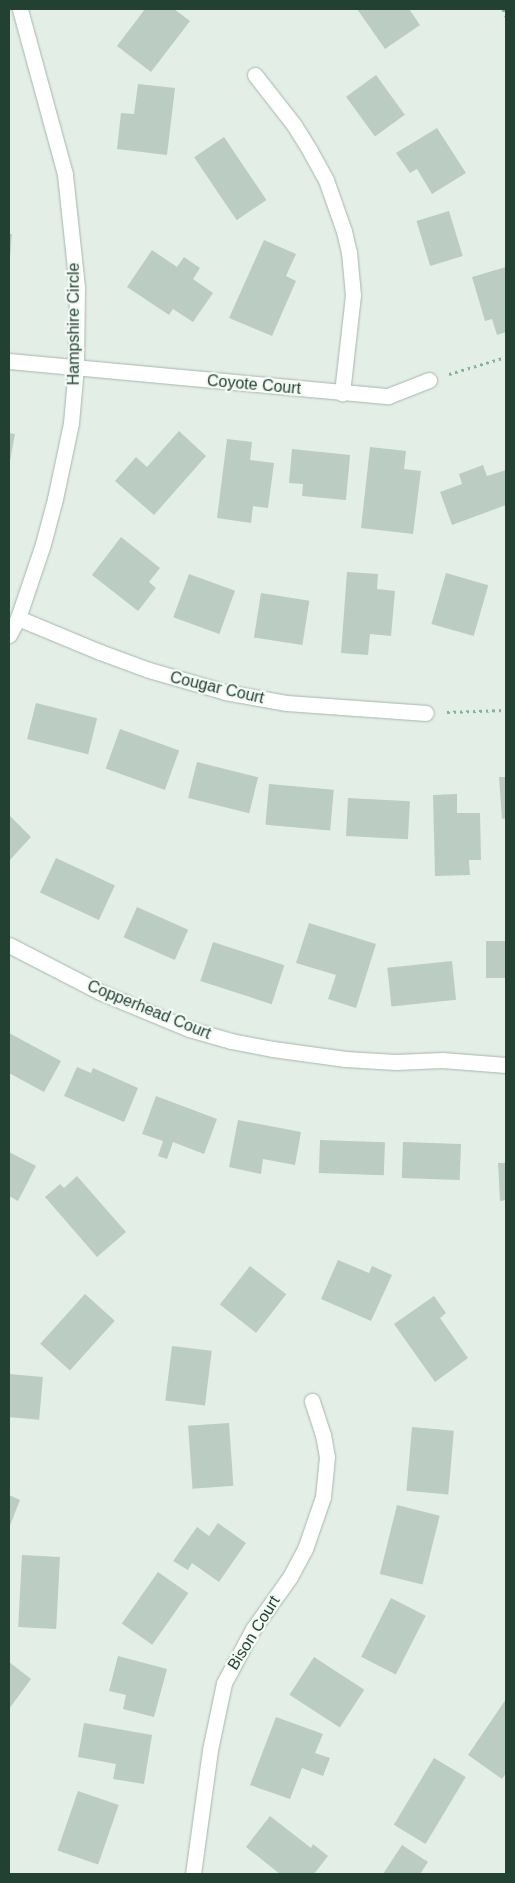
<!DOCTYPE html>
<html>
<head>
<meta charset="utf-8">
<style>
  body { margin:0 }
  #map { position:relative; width:515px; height:1883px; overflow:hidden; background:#e3eee7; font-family:Helvetica,sans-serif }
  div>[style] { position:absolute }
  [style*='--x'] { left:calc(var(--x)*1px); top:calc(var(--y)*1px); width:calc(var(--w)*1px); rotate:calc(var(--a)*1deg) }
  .building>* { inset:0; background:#bbccc2; transform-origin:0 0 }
  .path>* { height:3px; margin-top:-1.5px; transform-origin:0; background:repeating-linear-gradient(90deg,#82b39a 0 2.5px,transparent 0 6.5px) }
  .roads { filter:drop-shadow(0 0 1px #a5b7ad) drop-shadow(0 0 1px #a5b7ad) }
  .minor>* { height:15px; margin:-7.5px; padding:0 7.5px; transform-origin:7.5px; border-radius:7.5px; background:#fff }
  span { translate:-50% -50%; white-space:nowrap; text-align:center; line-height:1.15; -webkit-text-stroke:4.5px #f4faf6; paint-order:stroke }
  .street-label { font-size:16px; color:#224132 }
  .frame { position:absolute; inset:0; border:10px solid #224132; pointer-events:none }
</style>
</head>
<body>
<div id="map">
  <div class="building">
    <i style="clip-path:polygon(145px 9px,174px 9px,190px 21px,151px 72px,117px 46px)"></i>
    <i style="clip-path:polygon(357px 9px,409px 9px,420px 25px,385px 49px)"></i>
    <i style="left:376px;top:75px;width:49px;height:37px;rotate:54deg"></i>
    <i style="clip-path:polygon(138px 84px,175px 88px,167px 155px,117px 149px,121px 113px,134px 114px)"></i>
    <i style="clip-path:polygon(437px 128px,466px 173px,432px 194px,417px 169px,410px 173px,396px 153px)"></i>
    <i style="left:224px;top:137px;width:76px;height:36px;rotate:56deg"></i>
    <i style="left:449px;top:211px;width:47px;height:34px;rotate:73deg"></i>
    <i style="clip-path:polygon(9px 234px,12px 234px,10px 257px,9px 257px)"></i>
    <i style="clip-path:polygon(264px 240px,296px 254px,286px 276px,296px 281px,272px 336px,229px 318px)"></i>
    <i style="clip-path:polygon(152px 250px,177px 267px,184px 257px,200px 268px,193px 279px,213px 293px,193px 322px,173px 309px,169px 315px,127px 287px)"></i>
    <i style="clip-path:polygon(506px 267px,506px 332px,497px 335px,492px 319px,485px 321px,472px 277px)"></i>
    <i style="clip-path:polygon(179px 431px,206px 456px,154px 515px,115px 481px,136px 457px,147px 467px)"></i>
    <i style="clip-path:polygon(9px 433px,15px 434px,10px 461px,9px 461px)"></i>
    <i style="clip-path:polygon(227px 439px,252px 442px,250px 460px,274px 463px,268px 508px,253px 506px,251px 523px,217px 518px)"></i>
    <i style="clip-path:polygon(370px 447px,406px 451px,404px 469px,421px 471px,413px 534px,361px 528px)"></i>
    <i style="clip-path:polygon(292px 449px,350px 455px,346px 500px,302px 496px,303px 484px,289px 483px)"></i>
    <i style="clip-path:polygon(483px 465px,487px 476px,506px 470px,506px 505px,452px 525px,440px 492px,462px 484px,459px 474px)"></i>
    <i style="clip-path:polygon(121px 537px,160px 568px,149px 582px,156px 588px,138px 611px,92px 575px)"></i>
    <i style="clip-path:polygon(347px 572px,378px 574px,377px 589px,395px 591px,391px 636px,370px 634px,368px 655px,341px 653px)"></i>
    <i style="left:446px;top:573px;width:44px;height:53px;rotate:16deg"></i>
    <i style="left:189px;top:574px;width:49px;height:46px;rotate:20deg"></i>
    <i style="left:261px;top:593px;width:49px;height:45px;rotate:9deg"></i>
    <i style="left:36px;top:703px;width:63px;height:37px;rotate:14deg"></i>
    <i style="left:120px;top:729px;width:63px;height:42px;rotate:20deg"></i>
    <i style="left:197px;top:762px;width:63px;height:37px;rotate:14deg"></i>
    <i style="clip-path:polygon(499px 777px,506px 777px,506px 818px,502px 819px)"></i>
    <i style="left:269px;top:784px;width:65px;height:41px;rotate:5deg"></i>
    <i style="clip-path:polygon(457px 794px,457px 813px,480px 813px,481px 860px,469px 860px,470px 875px,435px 876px,433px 795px)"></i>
    <i style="left:348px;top:798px;width:62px;height:38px;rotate:3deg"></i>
    <i style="clip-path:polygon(9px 815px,31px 837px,9px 861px)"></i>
    <i style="left:56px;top:858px;width:65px;height:38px;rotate:25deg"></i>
    <i style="left:137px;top:907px;width:56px;height:33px;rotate:24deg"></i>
    <i style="clip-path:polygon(309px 923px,376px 944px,356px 1008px,328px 999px,336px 975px,296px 963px)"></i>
    <i style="left:506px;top:941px;width:37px;height:20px;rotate:90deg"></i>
    <i style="left:213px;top:942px;width:75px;height:41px;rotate:18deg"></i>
    <i style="left:452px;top:961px;width:39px;height:65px;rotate:84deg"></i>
    <i style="clip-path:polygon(9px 1033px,61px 1061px,44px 1092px,9px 1073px)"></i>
    <i style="clip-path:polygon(77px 1067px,91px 1073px,93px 1068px,138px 1088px,124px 1122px,64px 1096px)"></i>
    <i style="clip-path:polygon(156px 1096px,217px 1119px,204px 1154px,173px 1142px,167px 1159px,158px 1156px,163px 1141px,142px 1134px)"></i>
    <i style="clip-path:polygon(238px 1120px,301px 1132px,295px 1165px,263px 1159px,261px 1174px,229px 1167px)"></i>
    <i style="left:320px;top:1140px;width:65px;height:33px;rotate:2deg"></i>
    <i style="left:403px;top:1142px;width:58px;height:36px;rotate:2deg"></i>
    <i style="clip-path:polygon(9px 1152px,36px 1166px,18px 1201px,9px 1196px)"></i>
    <i style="clip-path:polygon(498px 1163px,506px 1163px,506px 1200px,500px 1201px)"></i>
    <i style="clip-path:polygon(77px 1176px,126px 1232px,97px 1257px,45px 1197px,60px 1184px,64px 1188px)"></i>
    <i style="clip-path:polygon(338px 1260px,369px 1273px,372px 1266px,392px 1275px,371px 1321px,321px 1299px)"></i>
    <i style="left:250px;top:1266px;width:46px;height:49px;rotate:38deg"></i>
    <i style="left:85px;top:1294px;width:40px;height:67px;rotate:42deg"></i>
    <i style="clip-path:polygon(434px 1296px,446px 1313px,440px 1318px,468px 1358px,435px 1382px,394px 1324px)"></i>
    <i style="left:172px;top:1346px;width:40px;height:55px;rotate:7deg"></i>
    <i style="left:9px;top:1374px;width:34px;height:43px;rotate:5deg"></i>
    <i style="left:229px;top:1423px;width:63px;height:41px;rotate:86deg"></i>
    <i style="left:412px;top:1427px;width:42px;height:64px;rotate:5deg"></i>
    <i style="clip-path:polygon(9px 1495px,20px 1500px,9px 1528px)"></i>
    <i style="left:397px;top:1505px;width:44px;height:71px;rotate:14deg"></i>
    <i style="clip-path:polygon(218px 1523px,246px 1543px,219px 1582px,192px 1563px,188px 1570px,173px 1561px,197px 1527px,209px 1536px)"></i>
    <i style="left:22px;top:1555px;width:38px;height:72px;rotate:3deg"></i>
    <i style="left:158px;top:1572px;width:37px;height:63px;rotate:35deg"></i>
    <i style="left:391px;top:1598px;width:39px;height:66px;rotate:27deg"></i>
    <i style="clip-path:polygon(118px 1656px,167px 1669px,154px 1717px,123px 1709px,126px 1695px,109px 1691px)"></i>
    <i style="left:314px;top:1657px;width:60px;height:45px;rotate:33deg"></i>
    <i style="clip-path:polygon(9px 1662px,31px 1679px,9px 1709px)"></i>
    <i style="clip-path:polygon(506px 1699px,506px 1773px,502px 1779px,468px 1755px)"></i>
    <i style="clip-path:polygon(276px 1717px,323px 1734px,315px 1753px,330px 1758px,323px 1776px,302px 1768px,290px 1799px,250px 1785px)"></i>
    <i style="clip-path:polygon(84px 1723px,152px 1735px,144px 1784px,113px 1779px,116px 1764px,78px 1757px)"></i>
    <i style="left:434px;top:1758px;width:37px;height:78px;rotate:31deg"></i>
    <i style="left:78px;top:1791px;width:43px;height:63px;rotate:19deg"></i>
    <i style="clip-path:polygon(270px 1816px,311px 1848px,313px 1844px,328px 1856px,314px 1874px,280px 1874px,246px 1847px)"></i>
    <i style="clip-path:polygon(402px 1845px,428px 1862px,420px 1874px,383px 1874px)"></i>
  </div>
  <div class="path">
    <i style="--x:503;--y:9;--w:8;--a:67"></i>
    <i style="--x:449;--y:374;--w:59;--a:-16.6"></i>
    <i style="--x:447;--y:712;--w:59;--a:-1.9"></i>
  </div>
  <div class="roads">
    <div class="minor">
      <i style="--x:255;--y:75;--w:63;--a:52"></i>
      <i style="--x:294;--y:125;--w:31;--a:58"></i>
      <i style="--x:310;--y:151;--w:33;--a:61"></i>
      <i style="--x:326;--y:180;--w:54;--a:70.6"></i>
      <i style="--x:344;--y:231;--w:22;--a:77"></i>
      <i style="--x:349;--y:252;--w:43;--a:84.7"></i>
      <i style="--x:353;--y:295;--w:99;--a:96.4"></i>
      <i style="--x:9;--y:361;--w:381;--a:5.3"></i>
      <i style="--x:388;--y:396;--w:44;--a:-21.3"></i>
      <i style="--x:18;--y:618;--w:89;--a:22.5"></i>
      <i style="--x:100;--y:652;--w:52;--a:20.2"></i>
      <i style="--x:149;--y:670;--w:79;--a:16.1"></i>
      <i style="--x:225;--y:692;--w:63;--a:10.1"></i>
      <i style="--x:287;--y:703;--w:139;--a:4.1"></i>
      <i style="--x:9;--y:635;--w:19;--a:-62"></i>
      <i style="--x:18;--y:618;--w:78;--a:-71.3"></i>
      <i style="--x:43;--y:544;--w:47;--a:-75.1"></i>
      <i style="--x:55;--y:499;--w:78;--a:-78.1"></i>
      <i style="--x:71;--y:423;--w:56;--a:-84.9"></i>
      <i style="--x:76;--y:367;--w:80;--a:-89.3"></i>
      <i style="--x:77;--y:287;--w:114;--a:-96.1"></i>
      <i style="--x:65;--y:174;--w:171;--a:-105.3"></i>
      <i style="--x:9;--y:945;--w:102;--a:27.3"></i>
      <i style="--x:100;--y:992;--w:96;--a:22.6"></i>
      <i style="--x:189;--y:1029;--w:44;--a:15.9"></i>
      <i style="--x:231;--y:1041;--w:43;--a:10.8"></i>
      <i style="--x:273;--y:1049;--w:73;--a:7.9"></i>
      <i style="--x:345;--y:1059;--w:51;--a:3.4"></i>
      <i style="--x:396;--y:1062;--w:46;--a:-2.5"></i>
      <i style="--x:442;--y:1060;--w:64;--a:4.5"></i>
      <i style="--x:193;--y:1874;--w:125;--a:-82.2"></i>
      <i style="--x:210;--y:1750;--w:68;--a:-78.2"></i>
      <i style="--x:224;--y:1683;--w:61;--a:-61.8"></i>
      <i style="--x:253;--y:1629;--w:64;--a:-54.6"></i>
      <i style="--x:290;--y:1577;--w:32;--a:-62"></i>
      <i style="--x:305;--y:1549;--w:55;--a:-70.9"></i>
      <i style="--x:323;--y:1497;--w:40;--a:-84.3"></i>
      <i style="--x:327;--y:1457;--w:22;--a:-100"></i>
      <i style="--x:323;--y:1435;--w:36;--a:-108"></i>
    </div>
  </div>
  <div class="street-label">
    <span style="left:74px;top:324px;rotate:-90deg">Hampshire Circle</span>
    <span style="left:254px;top:385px;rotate:5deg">Coyote Court</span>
    <span style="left:217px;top:688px;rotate:13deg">Cougar Court</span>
    <span style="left:149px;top:1010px;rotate:22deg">Copperhead Court</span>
    <span style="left:254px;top:1633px;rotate:-58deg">Bison Court</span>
  </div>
  <div class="frame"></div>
</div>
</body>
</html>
